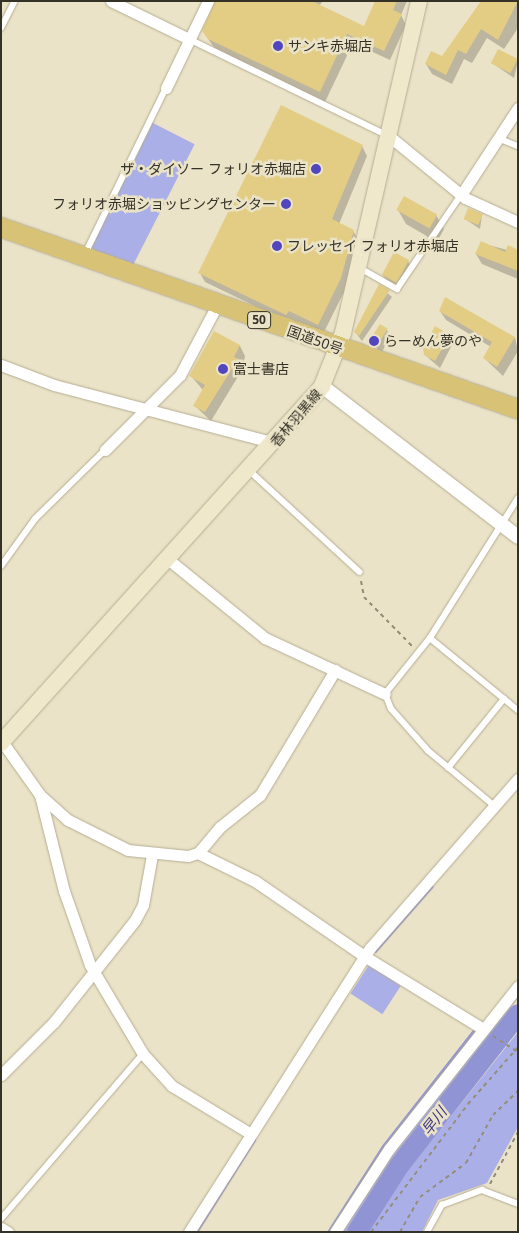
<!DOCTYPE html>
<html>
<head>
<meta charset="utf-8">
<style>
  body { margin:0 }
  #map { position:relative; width:519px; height:1233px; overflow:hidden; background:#ebe3c7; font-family:"Noto Sans","Noto Sans JP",sans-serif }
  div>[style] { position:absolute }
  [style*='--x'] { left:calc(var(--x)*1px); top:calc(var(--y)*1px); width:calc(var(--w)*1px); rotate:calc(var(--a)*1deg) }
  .green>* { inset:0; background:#abafe7; transform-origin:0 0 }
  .shadow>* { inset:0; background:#0003 }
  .stream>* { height:3px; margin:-1.5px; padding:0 1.5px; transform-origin:1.5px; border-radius:1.5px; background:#9194d4 }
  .river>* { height:20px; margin:-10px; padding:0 10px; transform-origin:10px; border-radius:10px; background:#9194d4 }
  .building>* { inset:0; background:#e3cd85; transform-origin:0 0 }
  .path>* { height:2px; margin-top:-1px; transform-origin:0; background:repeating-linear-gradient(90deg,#938d7a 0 4px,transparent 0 8px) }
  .roads { filter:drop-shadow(0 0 1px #b4ad93) drop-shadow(0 0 1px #b4ad93) }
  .service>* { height:5.5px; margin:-2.75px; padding:0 2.75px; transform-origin:2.75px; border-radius:2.75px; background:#fff }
  .minor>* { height:11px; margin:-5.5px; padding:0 5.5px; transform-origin:5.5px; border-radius:5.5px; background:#fff }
  .tertiary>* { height:14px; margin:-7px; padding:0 7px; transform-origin:7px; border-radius:7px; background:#fff }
  .secondary>* { height:16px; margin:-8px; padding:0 8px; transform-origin:8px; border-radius:8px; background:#f0e8cb }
  .trunk>* { height:19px; margin:-9.5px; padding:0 9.5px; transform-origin:9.5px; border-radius:9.5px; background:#d8c276 }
  .dots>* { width:14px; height:14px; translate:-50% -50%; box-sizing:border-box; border:2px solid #ebe3c7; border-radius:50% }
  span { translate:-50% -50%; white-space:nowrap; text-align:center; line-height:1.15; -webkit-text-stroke:5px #ebe3c7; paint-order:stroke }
  .shield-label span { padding:1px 4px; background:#ebe3c7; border:1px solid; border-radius:4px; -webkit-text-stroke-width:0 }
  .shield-label { font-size:12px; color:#343127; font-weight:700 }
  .poi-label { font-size:14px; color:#343127 }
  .left { translate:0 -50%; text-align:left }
  .right { translate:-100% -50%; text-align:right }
  .street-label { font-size:14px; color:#343127 }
  .water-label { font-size:15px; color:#383480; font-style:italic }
  .frame { position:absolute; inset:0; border:2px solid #343127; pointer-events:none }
</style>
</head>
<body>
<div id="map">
  <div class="green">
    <i style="left:151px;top:122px;width:49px;height:140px;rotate:27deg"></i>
    <i style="left:369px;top:965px;width:38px;height:34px;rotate:33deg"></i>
    <i style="clip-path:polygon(518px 989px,518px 998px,402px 1147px,347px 1232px,339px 1232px,393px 1149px)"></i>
    <i style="clip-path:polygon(518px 1032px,518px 1127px,487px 1183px,438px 1200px,422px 1232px,366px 1232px,404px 1175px)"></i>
  </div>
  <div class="shadow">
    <i style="clip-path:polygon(217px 1px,323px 1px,319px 6px,364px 28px,376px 1px,407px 1px,401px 15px,406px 25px,390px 60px,353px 43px,325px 102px,215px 49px,203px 31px)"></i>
    <i style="clip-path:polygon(518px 1px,518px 28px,504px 49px,487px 38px,472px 63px,464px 59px,452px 84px,432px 74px,426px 64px,442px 58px)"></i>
    <i style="clip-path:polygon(499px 50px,518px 61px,514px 78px,492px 63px)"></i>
    <i style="clip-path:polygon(362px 146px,367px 156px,339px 224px,353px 231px,359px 241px,346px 288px,323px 334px,292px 324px,205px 282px,200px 273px)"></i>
    <i style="clip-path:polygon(398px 210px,436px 215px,444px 229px,437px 242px,406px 224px)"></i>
    <i style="clip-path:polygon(482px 215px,480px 229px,465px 219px)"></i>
    <i style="clip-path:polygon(481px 243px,518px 253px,518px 279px,482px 264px,476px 254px)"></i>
    <i style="clip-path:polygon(408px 261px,412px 269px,400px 289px,387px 282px,383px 275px)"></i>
    <i style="clip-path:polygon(379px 286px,392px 297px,362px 341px,355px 332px)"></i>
    <i style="clip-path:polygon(446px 299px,515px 338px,518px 351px,503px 376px,484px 358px,491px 347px,446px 320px,440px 311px)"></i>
    <i style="clip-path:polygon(387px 330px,391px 337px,381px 353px,371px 341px)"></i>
    <i style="clip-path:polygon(214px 333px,240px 346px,245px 356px,242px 370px,211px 421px,195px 406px,203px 390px,191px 376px)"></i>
    <i style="clip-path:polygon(449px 336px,453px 343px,440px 368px,425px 355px)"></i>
  </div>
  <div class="stream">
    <i style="--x:375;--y:951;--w:86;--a:-48.8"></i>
    <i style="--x:196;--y:1232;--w:109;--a:-57.8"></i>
    <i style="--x:328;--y:1232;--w:102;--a:-57.4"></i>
    <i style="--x:383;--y:1146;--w:147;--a:-51.9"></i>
  </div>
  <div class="river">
    <i style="--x:357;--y:1232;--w:78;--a:-57.5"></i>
    <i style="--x:399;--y:1166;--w:193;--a:-51.9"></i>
  </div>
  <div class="building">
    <i style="clip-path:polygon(215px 1px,312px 1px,364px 26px,375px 1px,397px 1px,393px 10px,402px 14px,384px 51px,347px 34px,320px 92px,208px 39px,202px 31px)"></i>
    <i style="clip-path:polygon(481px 1px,518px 1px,498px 40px,481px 29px,466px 54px,458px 50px,446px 75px,425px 64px,431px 51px,442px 56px)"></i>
    <i style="left:498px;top:49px;width:22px;height:16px;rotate:27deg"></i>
    <i style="clip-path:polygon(281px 105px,363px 145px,332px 219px,354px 230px,341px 278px,318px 325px,289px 311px,286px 315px,198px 273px)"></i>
    <i style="left:404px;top:196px;width:38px;height:16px;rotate:29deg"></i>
    <i style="left:468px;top:208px;width:16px;height:12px;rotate:22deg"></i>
    <i style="clip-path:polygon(481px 241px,505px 252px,508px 245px,518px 250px,518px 271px,475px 254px)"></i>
    <i style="left:394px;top:252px;width:17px;height:26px;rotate:28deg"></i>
    <i style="clip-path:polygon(379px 284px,390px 290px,359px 336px,354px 332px)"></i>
    <i style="clip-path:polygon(445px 297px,515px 337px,497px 367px,483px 358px,492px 342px,439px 311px)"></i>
    <i style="left:380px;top:324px;width:9px;height:20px;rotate:32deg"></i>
    <i style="clip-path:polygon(435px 326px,450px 335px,435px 361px,424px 355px,423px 348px)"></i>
    <i style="clip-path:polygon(214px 331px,240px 345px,234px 357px,238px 359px,205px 412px,193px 406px,205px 385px,189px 376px)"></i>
  </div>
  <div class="path">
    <i style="--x:361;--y:581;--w:16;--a:79"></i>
    <i style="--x:364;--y:597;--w:69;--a:45.6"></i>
    <i style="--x:493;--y:1036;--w:30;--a:33"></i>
    <i style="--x:490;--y:1184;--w:59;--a:-61.7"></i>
    <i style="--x:371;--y:1232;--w:161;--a:-52.8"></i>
    <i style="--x:468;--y:1104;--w:76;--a:-48.7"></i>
    <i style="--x:400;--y:1232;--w:40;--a:-60.3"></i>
    <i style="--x:420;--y:1197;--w:57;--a:-36.5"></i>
    <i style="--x:466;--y:1163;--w:55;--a:-60.6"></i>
    <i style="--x:493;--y:1115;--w:35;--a:-44"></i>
  </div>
  <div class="roads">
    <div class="service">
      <i style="--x:1;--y:28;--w:30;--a:-63"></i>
      <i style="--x:189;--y:39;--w:220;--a:25.9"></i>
      <i style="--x:498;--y:138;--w:22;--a:22"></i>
      <i style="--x:85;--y:254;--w:185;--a:-64"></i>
      <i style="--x:360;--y:268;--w:43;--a:29.6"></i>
      <i style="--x:397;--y:289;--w:114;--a:-55.8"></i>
      <i style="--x:250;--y:471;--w:149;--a:42.6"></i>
      <i style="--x:1;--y:566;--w:58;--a:-54.1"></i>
      <i style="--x:35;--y:519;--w:98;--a:-44.6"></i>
      <i style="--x:430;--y:638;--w:114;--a:39.3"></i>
      <i style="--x:448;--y:768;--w:89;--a:-50.9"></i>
      <i style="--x:494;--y:806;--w:86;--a:-140.2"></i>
      <i style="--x:428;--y:751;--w:56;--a:-131.4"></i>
      <i style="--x:391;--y:709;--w:16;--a:-112"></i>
      <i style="--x:385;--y:694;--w:72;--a:-51.2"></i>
      <i style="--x:430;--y:638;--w:165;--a:-57.8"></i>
      <i style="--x:1;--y:1219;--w:218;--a:-49.3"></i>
      <i style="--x:427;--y:1232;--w:31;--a:-61"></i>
      <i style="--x:442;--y:1205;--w:43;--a:-20.6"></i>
      <i style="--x:482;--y:1190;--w:39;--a:21"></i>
    </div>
    <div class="minor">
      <i style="--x:111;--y:1;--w:87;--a:26"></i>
      <i style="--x:166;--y:88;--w:97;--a:-64.2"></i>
      <i style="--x:389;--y:136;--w:98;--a:39.2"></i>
      <i style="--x:465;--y:198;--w:58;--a:24.4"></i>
      <i style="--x:461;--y:195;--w:104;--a:-56.8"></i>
      <i style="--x:1;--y:365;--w:57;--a:20.7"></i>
      <i style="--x:54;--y:385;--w:228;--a:14.7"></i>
      <i style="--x:105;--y:450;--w:106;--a:-45"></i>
      <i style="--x:180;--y:375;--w:79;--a:-62.1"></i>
      <i style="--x:169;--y:560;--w:124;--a:39.1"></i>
      <i style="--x:265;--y:638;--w:132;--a:25"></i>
      <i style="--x:1;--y:740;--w:67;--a:54.7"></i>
      <i style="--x:40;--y:795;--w:38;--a:42"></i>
      <i style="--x:68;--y:820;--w:67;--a:26.6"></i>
      <i style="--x:128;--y:850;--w:60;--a:5.7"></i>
      <i style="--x:188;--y:856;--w:10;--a:-17"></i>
      <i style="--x:198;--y:853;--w:34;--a:-50"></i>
      <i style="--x:220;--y:827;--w:51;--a:-38.7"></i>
      <i style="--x:260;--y:795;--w:146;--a:-59"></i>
      <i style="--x:40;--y:795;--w:99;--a:76"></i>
      <i style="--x:64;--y:891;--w:78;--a:70.6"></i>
      <i style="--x:90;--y:965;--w:104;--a:59.2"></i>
      <i style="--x:143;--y:1054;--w:43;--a:47.8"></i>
      <i style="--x:172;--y:1086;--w:92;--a:31.3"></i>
      <i style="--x:198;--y:853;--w:64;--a:26.2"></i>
      <i style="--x:255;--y:881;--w:132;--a:34.5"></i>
      <i style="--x:364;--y:956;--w:140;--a:31.5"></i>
      <i style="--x:1;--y:1075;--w:75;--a:-45"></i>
      <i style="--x:54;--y:1022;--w:130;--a:-51.5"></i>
      <i style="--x:135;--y:920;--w:17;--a:-62"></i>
      <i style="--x:143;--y:905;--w:51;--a:-79.8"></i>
      <i style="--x:1;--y:1228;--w:8;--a:30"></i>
      <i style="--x:189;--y:1232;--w:337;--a:-57.5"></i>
      <i style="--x:370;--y:948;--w:225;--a:-48.8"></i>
      <i style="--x:335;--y:1232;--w:99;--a:-57"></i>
      <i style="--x:389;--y:1149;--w:208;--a:-51.6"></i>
    </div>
    <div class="tertiary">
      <i style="--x:322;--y:386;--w:247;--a:37.6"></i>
    </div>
    <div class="secondary">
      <i style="--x:1;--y:743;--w:480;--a:-48"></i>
      <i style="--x:322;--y:386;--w:57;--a:-68.4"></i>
      <i style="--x:343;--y:333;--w:341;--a:-77.1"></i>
    </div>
    <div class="trunk">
      <i style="--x:1;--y:227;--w:548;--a:19.39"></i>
    </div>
  </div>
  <div class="dots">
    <i style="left:278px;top:46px;background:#5246be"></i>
    <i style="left:316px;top:169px;background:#5246be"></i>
    <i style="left:286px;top:204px;background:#5246be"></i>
    <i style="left:277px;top:246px;background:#5246be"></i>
    <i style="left:374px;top:341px;background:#5246be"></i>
    <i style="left:223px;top:369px;background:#5246be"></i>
  </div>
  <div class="shield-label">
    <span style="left:259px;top:320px">50</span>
  </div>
  <div class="poi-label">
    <span class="left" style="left:288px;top:46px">サンキ赤堀店</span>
    <span class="right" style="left:306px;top:169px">ザ・ダイソー フォリオ赤堀店</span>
    <span class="right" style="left:276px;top:204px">フォリオ赤堀ショッピングセンター</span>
    <span class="left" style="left:287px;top:246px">フレッセイ フォリオ赤堀店</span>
    <span class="left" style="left:384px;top:341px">らーめん夢のや</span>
    <span class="left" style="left:233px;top:369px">富士書店</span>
  </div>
  <div class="street-label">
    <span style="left:315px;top:340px;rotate:20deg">国道50号</span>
    <span style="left:296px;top:418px;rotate:-50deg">香林羽黒線</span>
  </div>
  <div class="water-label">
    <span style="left:434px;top:1121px;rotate:-52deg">早川</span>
  </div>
  <div class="frame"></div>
</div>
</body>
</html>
